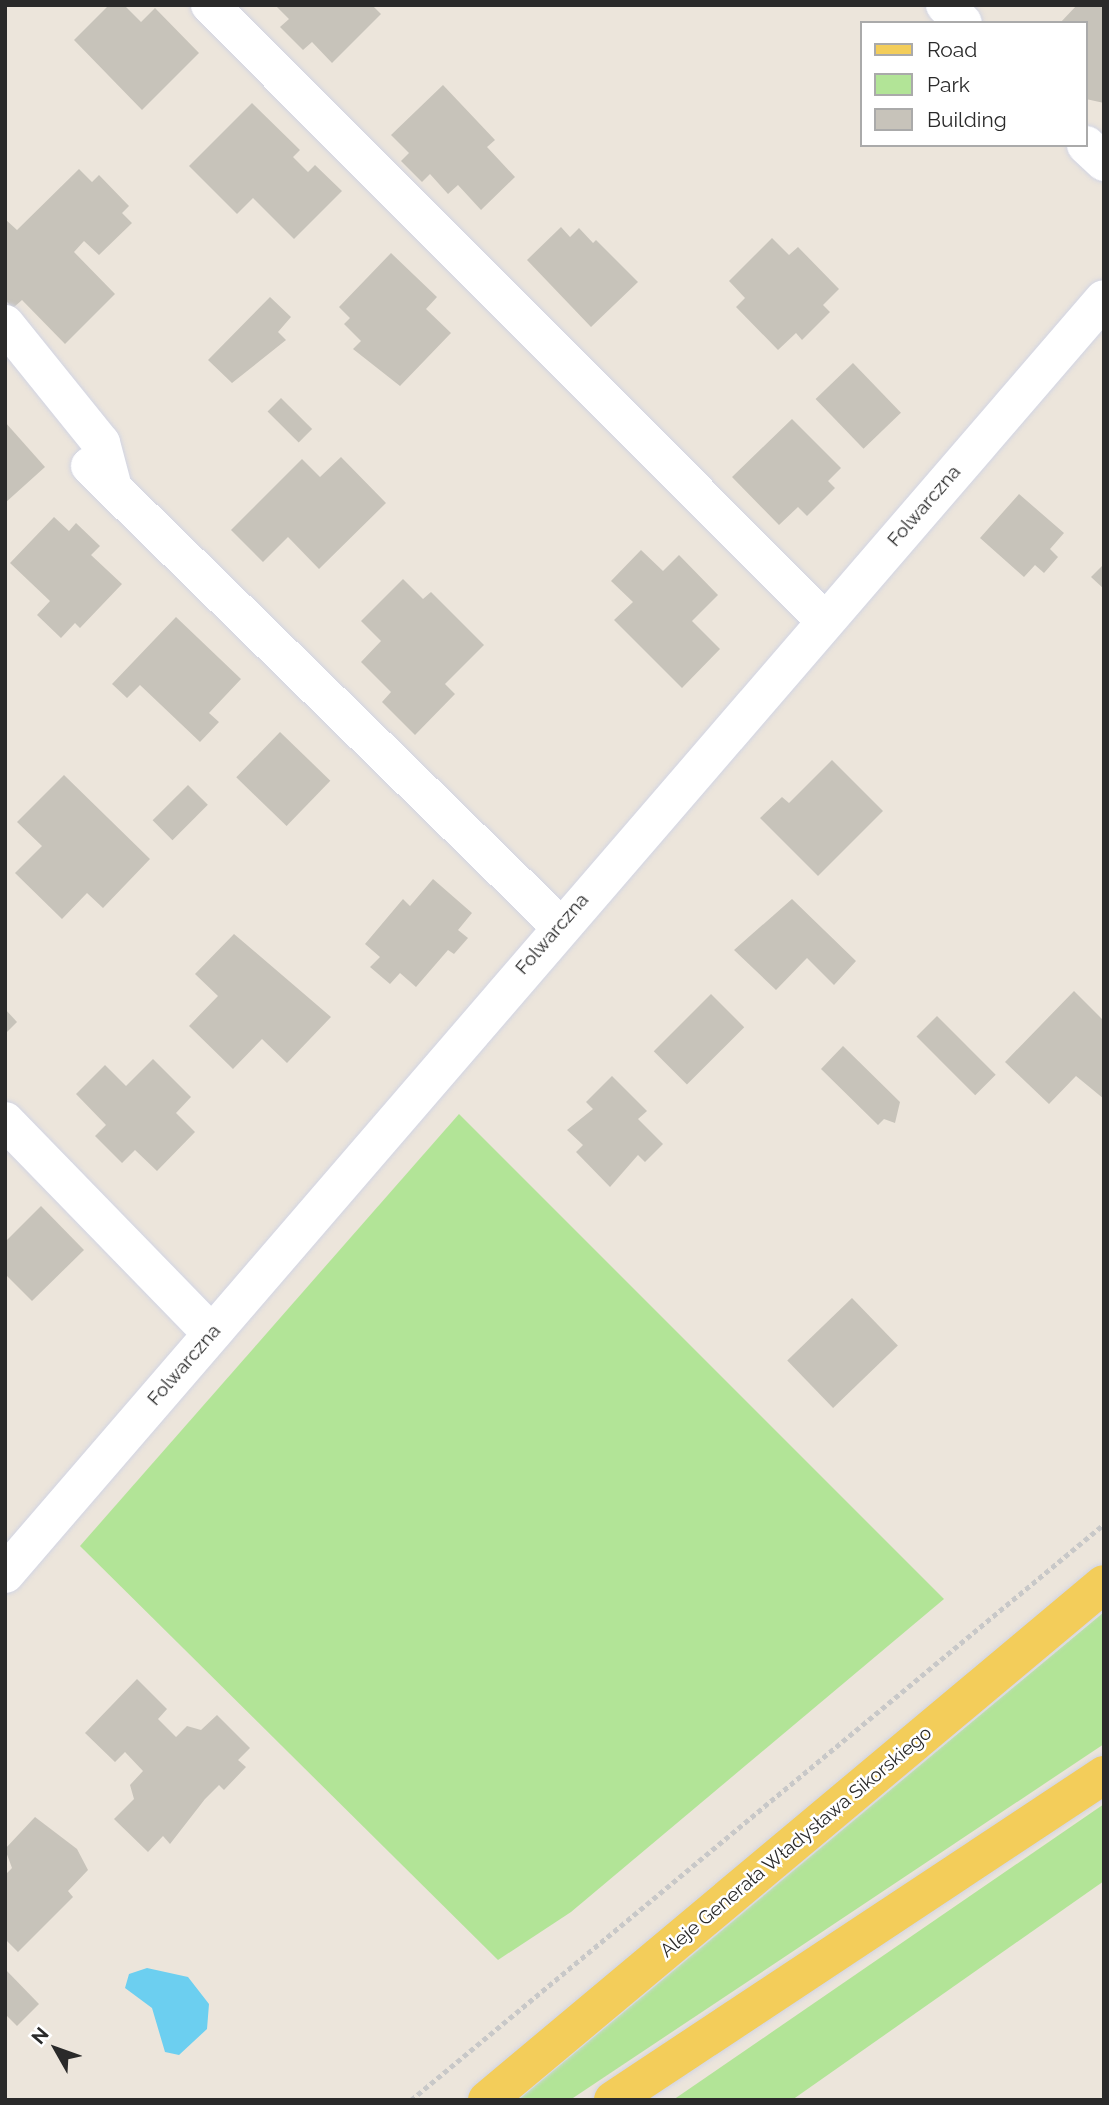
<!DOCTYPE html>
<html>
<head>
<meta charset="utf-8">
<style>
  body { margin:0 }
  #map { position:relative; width:1109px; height:2105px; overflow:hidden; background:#ece5db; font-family:Raleway,sans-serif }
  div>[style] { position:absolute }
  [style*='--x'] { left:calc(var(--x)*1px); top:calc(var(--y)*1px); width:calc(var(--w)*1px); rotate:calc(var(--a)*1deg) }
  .green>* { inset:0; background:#b2e497 }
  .water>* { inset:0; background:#6ccff0 }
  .building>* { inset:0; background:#c7c3ba; transform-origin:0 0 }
  .path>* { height:4.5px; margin-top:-2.25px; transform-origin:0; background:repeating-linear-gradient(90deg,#c8c8c8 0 5px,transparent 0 8.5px) }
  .roads { filter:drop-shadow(0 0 2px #d1d4e3) drop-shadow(0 0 2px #d1d4e3) }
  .minor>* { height:38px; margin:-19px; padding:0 19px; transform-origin:19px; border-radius:19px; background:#fff }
  .major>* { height:38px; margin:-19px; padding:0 19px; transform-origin:19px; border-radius:19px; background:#f3cd5a }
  span { translate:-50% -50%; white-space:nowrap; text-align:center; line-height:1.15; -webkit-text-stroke:5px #fff; paint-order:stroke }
  .street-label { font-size:19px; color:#2a2a2a }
  .frame { position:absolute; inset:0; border:7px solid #2a2a2a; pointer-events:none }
  .legend { position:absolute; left:860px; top:21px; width:228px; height:126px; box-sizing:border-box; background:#fff; border:2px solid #aaa; margin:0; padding:9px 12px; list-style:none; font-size:21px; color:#2a2a2a }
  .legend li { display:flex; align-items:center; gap:14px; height:35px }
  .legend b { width:35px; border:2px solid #aaa }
  .north { position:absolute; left:21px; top:2014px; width:70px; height:70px; -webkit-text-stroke:5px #fff; paint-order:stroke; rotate:310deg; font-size:19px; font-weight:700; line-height:28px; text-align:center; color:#2a2a2a }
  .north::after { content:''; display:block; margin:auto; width:24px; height:32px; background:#2a2a2a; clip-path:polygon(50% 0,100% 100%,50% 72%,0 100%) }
</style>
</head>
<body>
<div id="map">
  <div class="green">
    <i style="clip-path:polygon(459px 1114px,944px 1599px,571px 1912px,498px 1960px,80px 1546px)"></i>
    <i style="clip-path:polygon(1104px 1612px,1104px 1744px,570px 2100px,518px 2100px)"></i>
    <i style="clip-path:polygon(1104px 1804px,1104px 1881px,792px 2100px,673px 2100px)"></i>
  </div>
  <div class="water">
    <i style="clip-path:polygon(147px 1968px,188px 1977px,209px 2004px,207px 2029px,179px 2055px,165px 2052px,152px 2008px,125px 1988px,129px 1974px)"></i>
  </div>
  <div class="building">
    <i style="clip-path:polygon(109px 5px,124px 5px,141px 22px,155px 8px,199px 53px,142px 110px,74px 40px)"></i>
    <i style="clip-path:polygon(275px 5px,372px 5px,381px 14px,332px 63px,312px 42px,303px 50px,280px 27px,289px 19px)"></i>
    <i style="clip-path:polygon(1077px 5px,1104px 5px,1104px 103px,1086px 99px,1086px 23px,1060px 23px)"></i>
    <i style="clip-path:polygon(443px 85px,495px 140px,487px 147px,515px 177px,481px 210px,458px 185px,448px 194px,430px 174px,422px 182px,401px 161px,409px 153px,391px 135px)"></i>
    <i style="clip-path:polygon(252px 103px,300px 150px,293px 157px,308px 172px,315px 165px,342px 191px,294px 239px,253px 198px,237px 214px,189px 166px)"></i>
    <i style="clip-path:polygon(79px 169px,92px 182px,99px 175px,129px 206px,122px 213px,132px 223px,99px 255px,84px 241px,74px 252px,115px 294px,65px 344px,22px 300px,13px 308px,5px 300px,5px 219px,17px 230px)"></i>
    <i style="clip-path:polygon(561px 227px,570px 237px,579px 228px,593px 243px,596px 240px,638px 282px,591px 327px,527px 260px)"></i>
    <i style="clip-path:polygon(772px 238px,789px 255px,798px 247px,839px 289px,823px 305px,830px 312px,802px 340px,796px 333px,778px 350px,736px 307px,745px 298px,729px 281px)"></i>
    <i style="clip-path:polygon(391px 253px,437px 297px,426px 309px,451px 333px,400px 386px,353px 349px,361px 341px,344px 324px,350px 318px,339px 307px)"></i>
    <i style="clip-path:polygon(270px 297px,291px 317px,278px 332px,286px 340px,232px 383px,208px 360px)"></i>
    <i style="left:853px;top:363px;width:69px;height:52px;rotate:46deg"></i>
    <i style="left:281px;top:398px;width:44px;height:19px;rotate:45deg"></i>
    <i style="clip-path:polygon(792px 419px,841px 468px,828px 481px,835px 488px,807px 516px,798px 507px,779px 525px,732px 477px)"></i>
    <i style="clip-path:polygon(5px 422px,45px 467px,5px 503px)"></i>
    <i style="clip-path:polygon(341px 457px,386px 503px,319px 569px,288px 537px,263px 562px,231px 530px,302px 459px,320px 477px)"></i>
    <i style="clip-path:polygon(1019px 494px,1064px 533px,1050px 549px,1058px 557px,1044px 573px,1035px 565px,1024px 577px,980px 538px)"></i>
    <i style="clip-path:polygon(54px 517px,69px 531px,76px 523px,100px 546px,91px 555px,122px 584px,80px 628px,75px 623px,61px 638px,37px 615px,50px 601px,10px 563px)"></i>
    <i style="clip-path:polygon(641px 550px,663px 571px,679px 555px,718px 595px,692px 621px,720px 649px,682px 688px,614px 620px,633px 602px,611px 581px)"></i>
    <i style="clip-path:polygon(1104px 564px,1104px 589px,1091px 577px)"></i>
    <i style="clip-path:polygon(403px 579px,423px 599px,431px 592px,484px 645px,445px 684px,455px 694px,415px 735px,382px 702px,391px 692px,361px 662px,381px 641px,361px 621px)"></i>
    <i style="clip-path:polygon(176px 617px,241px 679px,209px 713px,219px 722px,200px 742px,140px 685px,127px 698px,112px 684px)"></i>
    <i style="left:280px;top:732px;width:70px;height:63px;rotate:44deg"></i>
    <i style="clip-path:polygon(832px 760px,883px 811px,818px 876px,760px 818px,782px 797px,789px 803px)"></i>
    <i style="clip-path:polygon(64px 775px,150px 859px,103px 908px,87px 893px,62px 919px,15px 873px,42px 846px,17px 822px)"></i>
    <i style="left:188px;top:785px;width:28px;height:50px;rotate:45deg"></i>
    <i style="clip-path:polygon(433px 879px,472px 913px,458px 930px,468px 938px,454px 954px,448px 950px,416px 987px,400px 973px,390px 984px,370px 967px,380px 957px,365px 944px,403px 899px,410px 906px)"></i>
    <i style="clip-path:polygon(792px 899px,856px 961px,834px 985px,807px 958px,776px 990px,734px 950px)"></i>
    <i style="clip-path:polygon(234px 934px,331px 1017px,287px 1063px,262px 1039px,233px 1069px,189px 1026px,218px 996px,195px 974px)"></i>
    <i style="clip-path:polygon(1074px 991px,1104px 1021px,1104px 1099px,1076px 1076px,1049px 1104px,1005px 1062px)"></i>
    <i style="left:711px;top:994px;width:47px;height:81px;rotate:45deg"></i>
    <i style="clip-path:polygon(5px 1009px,17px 1022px,5px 1034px)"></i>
    <i style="left:937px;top:1016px;width:83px;height:29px;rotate:45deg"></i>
    <i style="clip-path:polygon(843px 1046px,900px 1102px,895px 1123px,884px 1119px,878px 1125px,821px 1069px)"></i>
    <i style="clip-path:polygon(153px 1059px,191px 1097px,176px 1113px,195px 1132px,157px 1171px,135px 1150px,122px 1163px,95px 1136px,106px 1125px,76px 1094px,105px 1065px,126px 1086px)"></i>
    <i style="clip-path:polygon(612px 1076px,647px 1111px,638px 1119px,663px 1144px,645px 1162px,638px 1155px,610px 1187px,576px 1152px,583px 1145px,567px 1130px,593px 1109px,586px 1102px)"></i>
    <i style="clip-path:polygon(41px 1206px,84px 1250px,32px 1301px,5px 1274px,5px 1242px)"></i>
    <i style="left:852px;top:1298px;width:66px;height:90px;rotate:46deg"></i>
    <i style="clip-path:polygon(137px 1679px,167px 1709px,158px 1719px,176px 1737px,187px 1726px,201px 1730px,217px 1715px,250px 1748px,238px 1760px,246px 1767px,224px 1790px,219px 1785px,205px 1799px,170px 1844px,163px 1836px,148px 1852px,114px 1819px,134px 1799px,130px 1785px,143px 1771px,125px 1752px,115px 1762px,85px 1733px)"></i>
    <i style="clip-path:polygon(35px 1817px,77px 1849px,88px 1870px,68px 1891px,73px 1897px,18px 1952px,5px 1939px,5px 1875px,12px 1868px,5px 1849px)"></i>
    <i style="clip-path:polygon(5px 1969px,39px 2004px,17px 2026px,5px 2014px)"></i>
  </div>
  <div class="path">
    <i style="--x:411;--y:2100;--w:901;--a:-39.73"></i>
  </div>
  <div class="roads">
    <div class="minor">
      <i style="--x:210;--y:5;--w:869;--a:45.05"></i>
      <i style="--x:945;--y:5;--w:25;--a:45"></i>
      <i style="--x:1086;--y:145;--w:25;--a:43"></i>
      <i style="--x:5;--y:324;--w:153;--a:51.1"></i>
      <i style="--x:101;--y:443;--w:47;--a:75.1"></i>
      <i style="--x:90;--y:466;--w:656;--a:44.38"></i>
      <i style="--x:5;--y:1121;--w:296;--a:45.8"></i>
      <i style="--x:5;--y:1574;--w:1683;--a:-49.24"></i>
    </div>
    <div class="major">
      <i style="--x:487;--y:2100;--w:804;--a:-39.91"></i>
      <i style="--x:613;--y:2100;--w:589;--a:-33.5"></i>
    </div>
  </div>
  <div class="street-label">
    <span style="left:924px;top:506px;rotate:-49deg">Folwarczna</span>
    <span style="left:552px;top:934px;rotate:-49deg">Folwarczna</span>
    <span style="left:184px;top:1365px;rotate:-49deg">Folwarczna</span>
    <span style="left:796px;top:1842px;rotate:-40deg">Aleje Generała Władysława Sikorskiego</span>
  </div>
  <div class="frame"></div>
  <ul class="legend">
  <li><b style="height:9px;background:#f3cd5a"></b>Road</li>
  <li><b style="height:19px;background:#b2e497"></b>Park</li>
  <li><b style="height:19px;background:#c7c3ba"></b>Building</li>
  </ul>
  <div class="north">N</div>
</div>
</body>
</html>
